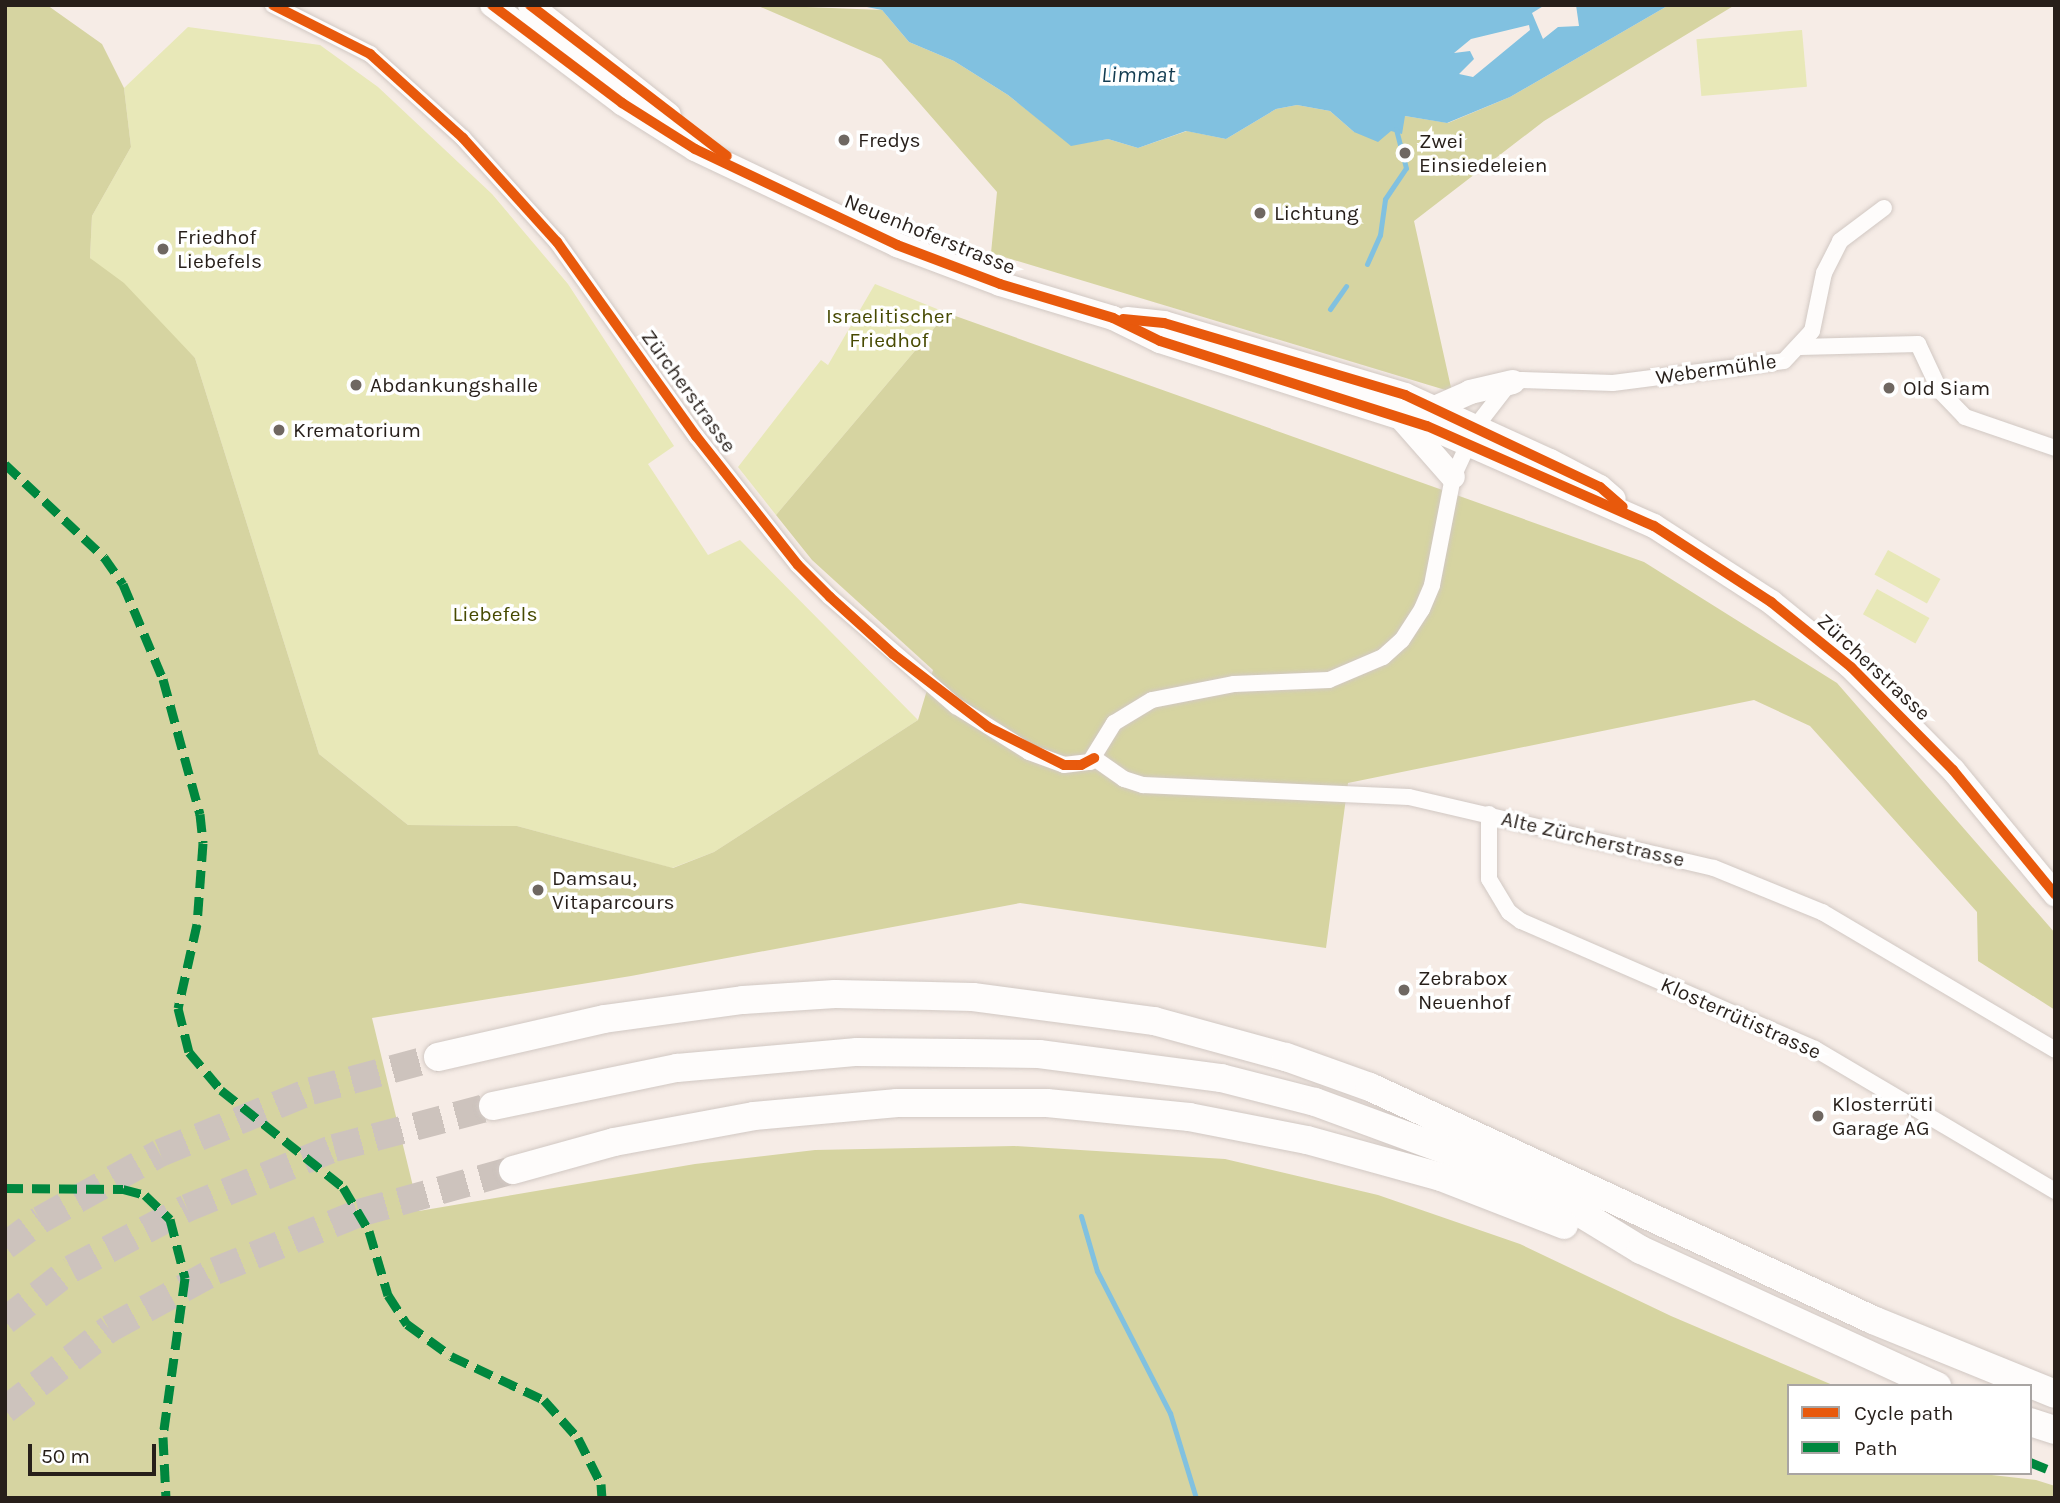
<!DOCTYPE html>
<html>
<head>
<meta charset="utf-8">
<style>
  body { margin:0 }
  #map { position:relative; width:2060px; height:1503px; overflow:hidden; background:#f6ece6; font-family:Karla,sans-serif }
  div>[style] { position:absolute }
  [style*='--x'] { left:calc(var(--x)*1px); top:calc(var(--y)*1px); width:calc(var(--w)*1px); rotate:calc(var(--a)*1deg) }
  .green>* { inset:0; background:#e8e8b8; transform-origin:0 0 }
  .forest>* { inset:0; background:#d6d4a1 }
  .water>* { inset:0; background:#81c1e0 }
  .stream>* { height:5px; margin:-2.5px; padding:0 2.5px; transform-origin:2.5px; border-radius:2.5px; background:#81c1e0 }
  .motorway-tunnel>* { height:28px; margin-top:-14px; transform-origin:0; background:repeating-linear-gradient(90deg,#cdc3bd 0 28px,transparent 0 42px) }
  .roads { filter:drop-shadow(0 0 2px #d1c8c3) drop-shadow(0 0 2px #d1c8c3) }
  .minor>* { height:16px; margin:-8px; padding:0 8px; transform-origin:8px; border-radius:8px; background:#fefcfb }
  .primary>* { height:24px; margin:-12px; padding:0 12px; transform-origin:12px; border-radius:12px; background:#fefcfb }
  .motorway>* { height:28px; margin:-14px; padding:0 14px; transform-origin:14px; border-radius:14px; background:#fefcfb }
  .quiet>* { height:9px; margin-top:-4.5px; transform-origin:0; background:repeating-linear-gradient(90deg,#00873e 0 18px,transparent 0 27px) }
  .cycleway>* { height:10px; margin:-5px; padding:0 5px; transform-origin:5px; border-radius:5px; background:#e8590c }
  .dots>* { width:19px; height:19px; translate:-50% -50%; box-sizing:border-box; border:4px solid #fff; border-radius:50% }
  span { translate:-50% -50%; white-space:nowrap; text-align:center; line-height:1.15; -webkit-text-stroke:7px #fff; paint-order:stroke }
  .poi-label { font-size:21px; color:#271f1a }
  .left { translate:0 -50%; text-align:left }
  .street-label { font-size:21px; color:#271f1a }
  .park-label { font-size:21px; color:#474a02 }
  .water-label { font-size:23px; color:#133c51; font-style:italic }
  .frame { position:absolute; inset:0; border:7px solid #271f1a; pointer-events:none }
  .legend { position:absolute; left:1787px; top:1384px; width:245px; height:91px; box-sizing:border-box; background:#fff; border:2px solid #a9a5a3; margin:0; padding:9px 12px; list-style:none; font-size:21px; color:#271f1a }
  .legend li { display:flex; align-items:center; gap:14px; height:35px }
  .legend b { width:35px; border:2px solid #a9a5a3 }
  .scale { position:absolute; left:28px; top:1444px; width:128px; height:32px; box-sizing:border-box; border:4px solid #271f1a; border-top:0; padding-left:9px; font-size:21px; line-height:24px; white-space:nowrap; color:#271f1a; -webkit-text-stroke:5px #fff; paint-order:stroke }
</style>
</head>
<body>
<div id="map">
  <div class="green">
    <i style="clip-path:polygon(188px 27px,320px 45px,378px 87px,492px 194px,568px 284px,674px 446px,648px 464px,708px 555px,740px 540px,918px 720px,714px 852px,672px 868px,517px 826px,408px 825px,319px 754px,195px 358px,90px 258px,92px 216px,131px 147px,124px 88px)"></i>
    <i style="left:1802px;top:30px;width:57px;height:106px;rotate:85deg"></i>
    <i style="clip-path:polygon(875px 284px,947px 313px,776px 515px,738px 467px,821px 360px,828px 365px)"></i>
    <i style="left:1888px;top:550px;width:60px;height:28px;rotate:29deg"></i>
    <i style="left:1877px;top:589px;width:60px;height:29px;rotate:29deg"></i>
  </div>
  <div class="forest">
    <i style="clip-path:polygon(5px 5px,47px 5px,102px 44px,124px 88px,131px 147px,92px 216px,90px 258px,124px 283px,195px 358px,319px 754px,408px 825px,517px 826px,673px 868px,714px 852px,918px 720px,933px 670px,812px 560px,776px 515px,947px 313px,1644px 562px,1837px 683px,2055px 933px,2055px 1010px,1978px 961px,1977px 912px,1810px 726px,1754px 700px,1348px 783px,1326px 948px,1020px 903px,631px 976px,372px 1018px,419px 1211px,695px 1164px,815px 1150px,1014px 1146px,1225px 1159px,1378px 1195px,1520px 1244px,1671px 1316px,1835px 1386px,1789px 1386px,1789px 1473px,1974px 1473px,2036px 1480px,2055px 1486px,2055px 1498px,5px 1498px)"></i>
    <i style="clip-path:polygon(756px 5px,882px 10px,909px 42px,954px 61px,1008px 95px,1071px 145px,1108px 139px,1138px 148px,1187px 131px,1226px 139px,1276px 109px,1297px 105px,1330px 111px,1354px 132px,1405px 116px,1448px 123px,1510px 97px,1669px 5px,1735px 5px,1544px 121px,1414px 221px,1452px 392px,991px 253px,997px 192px,881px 59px)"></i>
  </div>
  <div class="water">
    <i style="clip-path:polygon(evenodd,857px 5px,1545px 5px,1532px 13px,1543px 39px,1558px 27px,1579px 26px,1576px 5px,1669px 5px,1510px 97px,1447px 123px,1405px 116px,1402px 134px,1391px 131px,1378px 142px,1354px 132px,1330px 111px,1297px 105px,1276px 109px,1226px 139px,1186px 131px,1138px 148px,1108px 139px,1071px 146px,1008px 95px,954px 61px,909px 42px,882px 10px,857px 5px,1529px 25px,1530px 30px,1473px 77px,1459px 74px,1474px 59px,1470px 51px,1454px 53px,1471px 39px,1529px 25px)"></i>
  </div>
  <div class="stream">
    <i style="--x:1367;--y:264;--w:32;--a:-66"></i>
    <i style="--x:1380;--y:235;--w:36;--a:-82"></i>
    <i style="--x:1385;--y:199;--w:37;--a:-56"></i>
    <i style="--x:1406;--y:168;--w:40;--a:-104.4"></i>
    <i style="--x:1330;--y:309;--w:28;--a:-55"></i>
    <i style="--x:1081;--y:1216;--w:57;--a:73.8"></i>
    <i style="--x:1097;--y:1271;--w:160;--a:62.8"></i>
    <i style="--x:1170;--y:1413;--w:89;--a:73"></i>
  </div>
  <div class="motorway-tunnel">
    <i style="--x:5;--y:1246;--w:44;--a:-36.6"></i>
    <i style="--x:40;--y:1220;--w:137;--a:-29.2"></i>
    <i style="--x:160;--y:1153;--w:163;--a:-22.3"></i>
    <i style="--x:311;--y:1091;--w:131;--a:-15"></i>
    <i style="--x:5;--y:1321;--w:84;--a:-38.2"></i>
    <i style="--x:71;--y:1269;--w:131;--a:-27.7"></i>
    <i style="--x:187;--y:1208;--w:159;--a:-22.2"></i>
    <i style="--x:334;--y:1148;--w:164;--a:-14.8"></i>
    <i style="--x:5;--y:1410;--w:132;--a:-37.9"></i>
    <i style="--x:109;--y:1329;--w:121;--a:-28.7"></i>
    <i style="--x:215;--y:1271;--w:155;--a:-21.9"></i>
    <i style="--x:359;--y:1213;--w:160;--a:-15.6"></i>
  </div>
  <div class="roads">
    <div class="minor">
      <i style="--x:273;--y:5;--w:109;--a:26.8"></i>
      <i style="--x:370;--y:54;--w:125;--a:42.1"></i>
      <i style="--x:463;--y:138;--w:140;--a:47.9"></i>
      <i style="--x:557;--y:242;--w:239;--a:54.4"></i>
      <i style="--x:696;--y:436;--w:164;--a:51.7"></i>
      <i style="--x:798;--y:565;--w:45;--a:45"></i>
      <i style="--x:830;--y:597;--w:167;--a:40.9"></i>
      <i style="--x:956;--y:706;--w:86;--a:32.2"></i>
      <i style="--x:1029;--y:752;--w:37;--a:20"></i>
      <i style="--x:1064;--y:765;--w:26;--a:-7"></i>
      <i style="--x:1090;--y:762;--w:46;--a:-58.4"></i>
      <i style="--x:1114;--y:723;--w:44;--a:-31.2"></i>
      <i style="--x:1152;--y:700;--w:84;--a:-11"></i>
      <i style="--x:1234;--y:684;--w:95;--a:-2.4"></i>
      <i style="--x:1329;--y:680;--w:59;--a:-23.1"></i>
      <i style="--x:1383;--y:657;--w:25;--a:-42"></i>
      <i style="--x:1402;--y:640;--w:37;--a:-57"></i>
      <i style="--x:1422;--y:609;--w:26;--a:-67"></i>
      <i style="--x:1432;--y:585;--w:110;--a:-79"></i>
      <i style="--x:1453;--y:477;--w:57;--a:-65.2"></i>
      <i style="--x:1477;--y:425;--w:46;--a:-52.1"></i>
      <i style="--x:1505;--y:389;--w:19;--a:-28"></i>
      <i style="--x:1522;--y:380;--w:91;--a:1.9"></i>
      <i style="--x:1613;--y:383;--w:172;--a:-7.3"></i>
      <i style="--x:1784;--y:361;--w:41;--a:-47"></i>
      <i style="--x:1812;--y:331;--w:59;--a:-78.3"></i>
      <i style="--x:1824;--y:273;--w:36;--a:-63"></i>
      <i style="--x:1840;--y:241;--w:55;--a:-36.9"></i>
      <i style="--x:1800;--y:347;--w:118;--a:-1.5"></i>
      <i style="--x:1918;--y:344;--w:52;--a:64.9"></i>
      <i style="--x:1940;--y:391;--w:36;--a:46"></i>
      <i style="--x:1965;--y:417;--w:95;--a:19"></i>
      <i style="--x:1094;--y:758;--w:37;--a:35"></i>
      <i style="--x:1124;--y:779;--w:20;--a:18"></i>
      <i style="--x:1143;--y:785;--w:266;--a:2.6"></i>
      <i style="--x:1409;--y:797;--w:313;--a:13.1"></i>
      <i style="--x:1714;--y:868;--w:117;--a:22.2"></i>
      <i style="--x:1822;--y:912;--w:271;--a:30.6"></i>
      <i style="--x:1489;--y:814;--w:65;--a:90"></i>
      <i style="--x:1489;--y:879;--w:39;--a:59"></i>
      <i style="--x:1509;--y:912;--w:15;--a:37"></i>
      <i style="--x:1521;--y:921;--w:321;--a:23.5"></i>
      <i style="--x:1815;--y:1049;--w:279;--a:30.6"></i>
    </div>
    <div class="primary">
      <i style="--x:492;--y:5;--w:163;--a:37"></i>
      <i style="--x:622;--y:103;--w:86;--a:32.2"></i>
      <i style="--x:695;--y:149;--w:224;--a:25.4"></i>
      <i style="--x:897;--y:245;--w:110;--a:20.7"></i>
      <i style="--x:1000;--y:284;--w:118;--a:16.7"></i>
      <i style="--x:1113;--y:318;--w:52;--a:26.1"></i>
      <i style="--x:1160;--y:341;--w:280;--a:17.7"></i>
      <i style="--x:1427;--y:426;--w:248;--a:23.8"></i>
      <i style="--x:1654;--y:526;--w:140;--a:33"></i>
      <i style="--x:1771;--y:602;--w:103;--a:39.1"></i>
      <i style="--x:1851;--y:667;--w:145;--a:45.3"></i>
      <i style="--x:1953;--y:770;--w:161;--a:50.6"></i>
      <i style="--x:530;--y:5;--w:177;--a:38.4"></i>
      <i style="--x:1127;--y:319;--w:37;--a:6"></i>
      <i style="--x:1164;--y:323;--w:252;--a:16.6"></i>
      <i style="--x:1405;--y:395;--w:159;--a:24.5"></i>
      <i style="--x:1550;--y:461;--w:56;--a:27.5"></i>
      <i style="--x:1600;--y:487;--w:18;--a:41"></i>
      <i style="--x:1437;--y:407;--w:36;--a:-24"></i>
      <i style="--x:1470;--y:392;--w:44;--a:-13.1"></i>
      <i style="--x:1402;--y:419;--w:77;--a:48.7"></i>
    </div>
    <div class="motorway">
      <i style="--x:438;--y:1057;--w:170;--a:-12.9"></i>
      <i style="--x:604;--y:1019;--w:140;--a:-7.8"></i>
      <i style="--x:743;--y:1000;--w:92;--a:-3.7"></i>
      <i style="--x:835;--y:994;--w:138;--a:1.2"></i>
      <i style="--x:973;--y:997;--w:183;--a:7.6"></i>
      <i style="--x:1154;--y:1021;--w:137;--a:15.3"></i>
      <i style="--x:1286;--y:1057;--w:89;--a:19.7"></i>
      <i style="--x:1370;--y:1087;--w:554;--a:24.85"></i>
      <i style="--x:1873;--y:1320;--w:196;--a:22.1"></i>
      <i style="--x:493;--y:1106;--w:188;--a:-11.7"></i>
      <i style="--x:677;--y:1068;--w:181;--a:-5.1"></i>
      <i style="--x:857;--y:1052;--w:182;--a:0.6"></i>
      <i style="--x:1039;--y:1054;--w:184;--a:7.5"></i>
      <i style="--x:1221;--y:1078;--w:97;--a:14.3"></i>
      <i style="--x:1315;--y:1102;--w:145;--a:20.2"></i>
      <i style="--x:1451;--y:1152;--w:139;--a:25.1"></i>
      <i style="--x:1577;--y:1211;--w:75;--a:31.4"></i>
      <i style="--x:1641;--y:1250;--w:326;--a:24.7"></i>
      <i style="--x:513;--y:1170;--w:105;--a:-15.5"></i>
      <i style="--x:614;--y:1142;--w:142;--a:-10.5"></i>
      <i style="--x:754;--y:1116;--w:144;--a:-5.2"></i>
      <i style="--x:897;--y:1103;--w:150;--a:0"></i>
      <i style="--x:1047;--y:1103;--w:143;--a:5.6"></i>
      <i style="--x:1189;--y:1117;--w:120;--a:11"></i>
      <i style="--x:1307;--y:1140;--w:139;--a:15.4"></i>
      <i style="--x:1441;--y:1177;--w:132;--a:21.3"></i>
      <i style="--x:2030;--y:1422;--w:26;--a:18"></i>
    </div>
  </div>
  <div class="quiet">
    <i style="--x:5;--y:464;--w:136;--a:43.2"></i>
    <i style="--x:104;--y:557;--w:33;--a:55"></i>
    <i style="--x:123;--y:584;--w:103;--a:67.2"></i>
    <i style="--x:163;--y:679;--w:140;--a:74.7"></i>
    <i style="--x:200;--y:814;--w:29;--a:84"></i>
    <i style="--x:203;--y:843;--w:81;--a:94.2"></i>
    <i style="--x:197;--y:924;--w:86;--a:102.7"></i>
    <i style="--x:178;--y:1008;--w:45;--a:76"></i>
    <i style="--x:189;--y:1052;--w:50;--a:49.9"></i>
    <i style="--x:221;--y:1090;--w:156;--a:38.5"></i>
    <i style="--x:343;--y:1187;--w:51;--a:59.4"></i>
    <i style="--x:369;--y:1231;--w:67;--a:73.5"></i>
    <i style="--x:388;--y:1295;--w:35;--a:57"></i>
    <i style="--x:407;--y:1324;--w:54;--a:36"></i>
    <i style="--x:451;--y:1356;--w:103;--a:25.3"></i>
    <i style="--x:544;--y:1400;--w:51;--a:48.2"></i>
    <i style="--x:578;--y:1438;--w:51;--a:63.4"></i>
    <i style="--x:601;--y:1484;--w:14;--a:86"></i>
    <i style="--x:5;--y:1188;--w:118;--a:0.5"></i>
    <i style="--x:123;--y:1189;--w:23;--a:15"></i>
    <i style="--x:145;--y:1195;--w:35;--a:44"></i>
    <i style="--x:170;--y:1219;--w:61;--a:75.7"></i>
    <i style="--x:185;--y:1278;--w:161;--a:97.9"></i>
    <i style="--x:163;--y:1437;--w:61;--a:87.2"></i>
    <i style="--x:2030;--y:1462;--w:27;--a:22"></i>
  </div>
  <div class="cycleway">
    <i style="--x:273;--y:5;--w:109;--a:26.8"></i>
    <i style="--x:370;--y:54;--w:125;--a:42.1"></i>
    <i style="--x:463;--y:138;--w:140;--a:47.9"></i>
    <i style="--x:557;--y:242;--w:239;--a:54.4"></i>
    <i style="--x:696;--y:436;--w:164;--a:51.7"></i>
    <i style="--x:798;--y:565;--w:45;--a:45"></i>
    <i style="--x:830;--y:597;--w:85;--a:42.1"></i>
    <i style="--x:893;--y:654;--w:120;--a:37.5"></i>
    <i style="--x:988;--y:727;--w:85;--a:26.6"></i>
    <i style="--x:1064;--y:765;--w:17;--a:0"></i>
    <i style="--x:1081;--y:765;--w:15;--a:-28"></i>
    <i style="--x:492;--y:5;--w:163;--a:37"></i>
    <i style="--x:622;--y:103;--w:86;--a:32.2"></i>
    <i style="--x:695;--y:149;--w:224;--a:25.4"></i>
    <i style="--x:897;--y:245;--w:110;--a:20.7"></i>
    <i style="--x:1000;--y:284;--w:118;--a:16.7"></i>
    <i style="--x:1113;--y:318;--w:52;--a:26.1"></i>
    <i style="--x:1160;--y:341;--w:280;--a:17.7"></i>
    <i style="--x:1427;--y:426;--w:248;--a:23.8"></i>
    <i style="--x:1654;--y:526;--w:140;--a:33"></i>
    <i style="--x:1771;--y:602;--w:103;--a:39.1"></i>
    <i style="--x:1851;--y:667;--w:145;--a:45.3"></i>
    <i style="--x:1953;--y:770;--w:161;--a:50.6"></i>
    <i style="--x:530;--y:5;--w:248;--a:37.5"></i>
    <i style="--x:1123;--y:319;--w:41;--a:5.6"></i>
    <i style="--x:1164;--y:323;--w:252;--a:16.6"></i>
    <i style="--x:1405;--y:395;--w:216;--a:25.3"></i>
    <i style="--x:1600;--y:487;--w:30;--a:41"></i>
  </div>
  <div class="dots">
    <i style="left:844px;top:140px;background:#6f6761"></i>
    <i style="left:1405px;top:153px;background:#6f6761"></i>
    <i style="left:1260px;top:213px;background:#6f6761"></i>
    <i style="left:163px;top:249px;background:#6f6761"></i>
    <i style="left:356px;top:385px;background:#6f6761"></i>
    <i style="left:1889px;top:388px;background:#6f6761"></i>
    <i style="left:279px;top:430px;background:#6f6761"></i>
    <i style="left:538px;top:890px;background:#6f6761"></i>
    <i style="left:1404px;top:990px;background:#6f6761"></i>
    <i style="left:1818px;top:1116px;background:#6f6761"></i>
  </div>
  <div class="poi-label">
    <span class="left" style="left:858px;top:140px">Fredys</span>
    <span class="left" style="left:1419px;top:153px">Zwei<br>Einsiedeleien</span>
    <span class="left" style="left:1274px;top:213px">Lichtung</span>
    <span class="left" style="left:177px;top:249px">Friedhof<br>Liebefels</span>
    <span class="left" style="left:370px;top:385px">Abdankungshalle</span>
    <span class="left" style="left:1903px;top:388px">Old Siam</span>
    <span class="left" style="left:293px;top:430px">Krematorium</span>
    <span class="left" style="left:552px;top:890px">Damsau,<br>Vitaparcours</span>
    <span class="left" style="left:1418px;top:990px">Zebrabox<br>Neuenhof</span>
    <span class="left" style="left:1832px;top:1116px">Klosterrüti<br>Garage AG</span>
  </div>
  <div class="street-label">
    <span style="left:930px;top:234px;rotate:22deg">Neuenhoferstrasse</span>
    <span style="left:1716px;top:369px;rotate:-8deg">Webermühle</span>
    <span style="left:689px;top:391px;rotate:54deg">Zürcherstrasse</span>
    <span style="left:1874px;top:667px;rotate:43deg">Zürcherstrasse</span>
    <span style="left:1593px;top:839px;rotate:13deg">Alte Zürcherstrasse</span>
    <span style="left:1741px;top:1018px;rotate:24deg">Klosterrütistrasse</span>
  </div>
  <div class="park-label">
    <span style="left:889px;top:328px">Israelitischer<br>Friedhof</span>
    <span style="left:495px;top:614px">Liebefels</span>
  </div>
  <div class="water-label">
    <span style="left:1138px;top:75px">Limmat</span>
  </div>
  <div class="frame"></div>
  <ul class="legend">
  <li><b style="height:9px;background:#e8590c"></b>Cycle path</li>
  <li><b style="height:9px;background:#00873e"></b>Path</li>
  </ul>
  <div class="scale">50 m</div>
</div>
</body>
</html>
